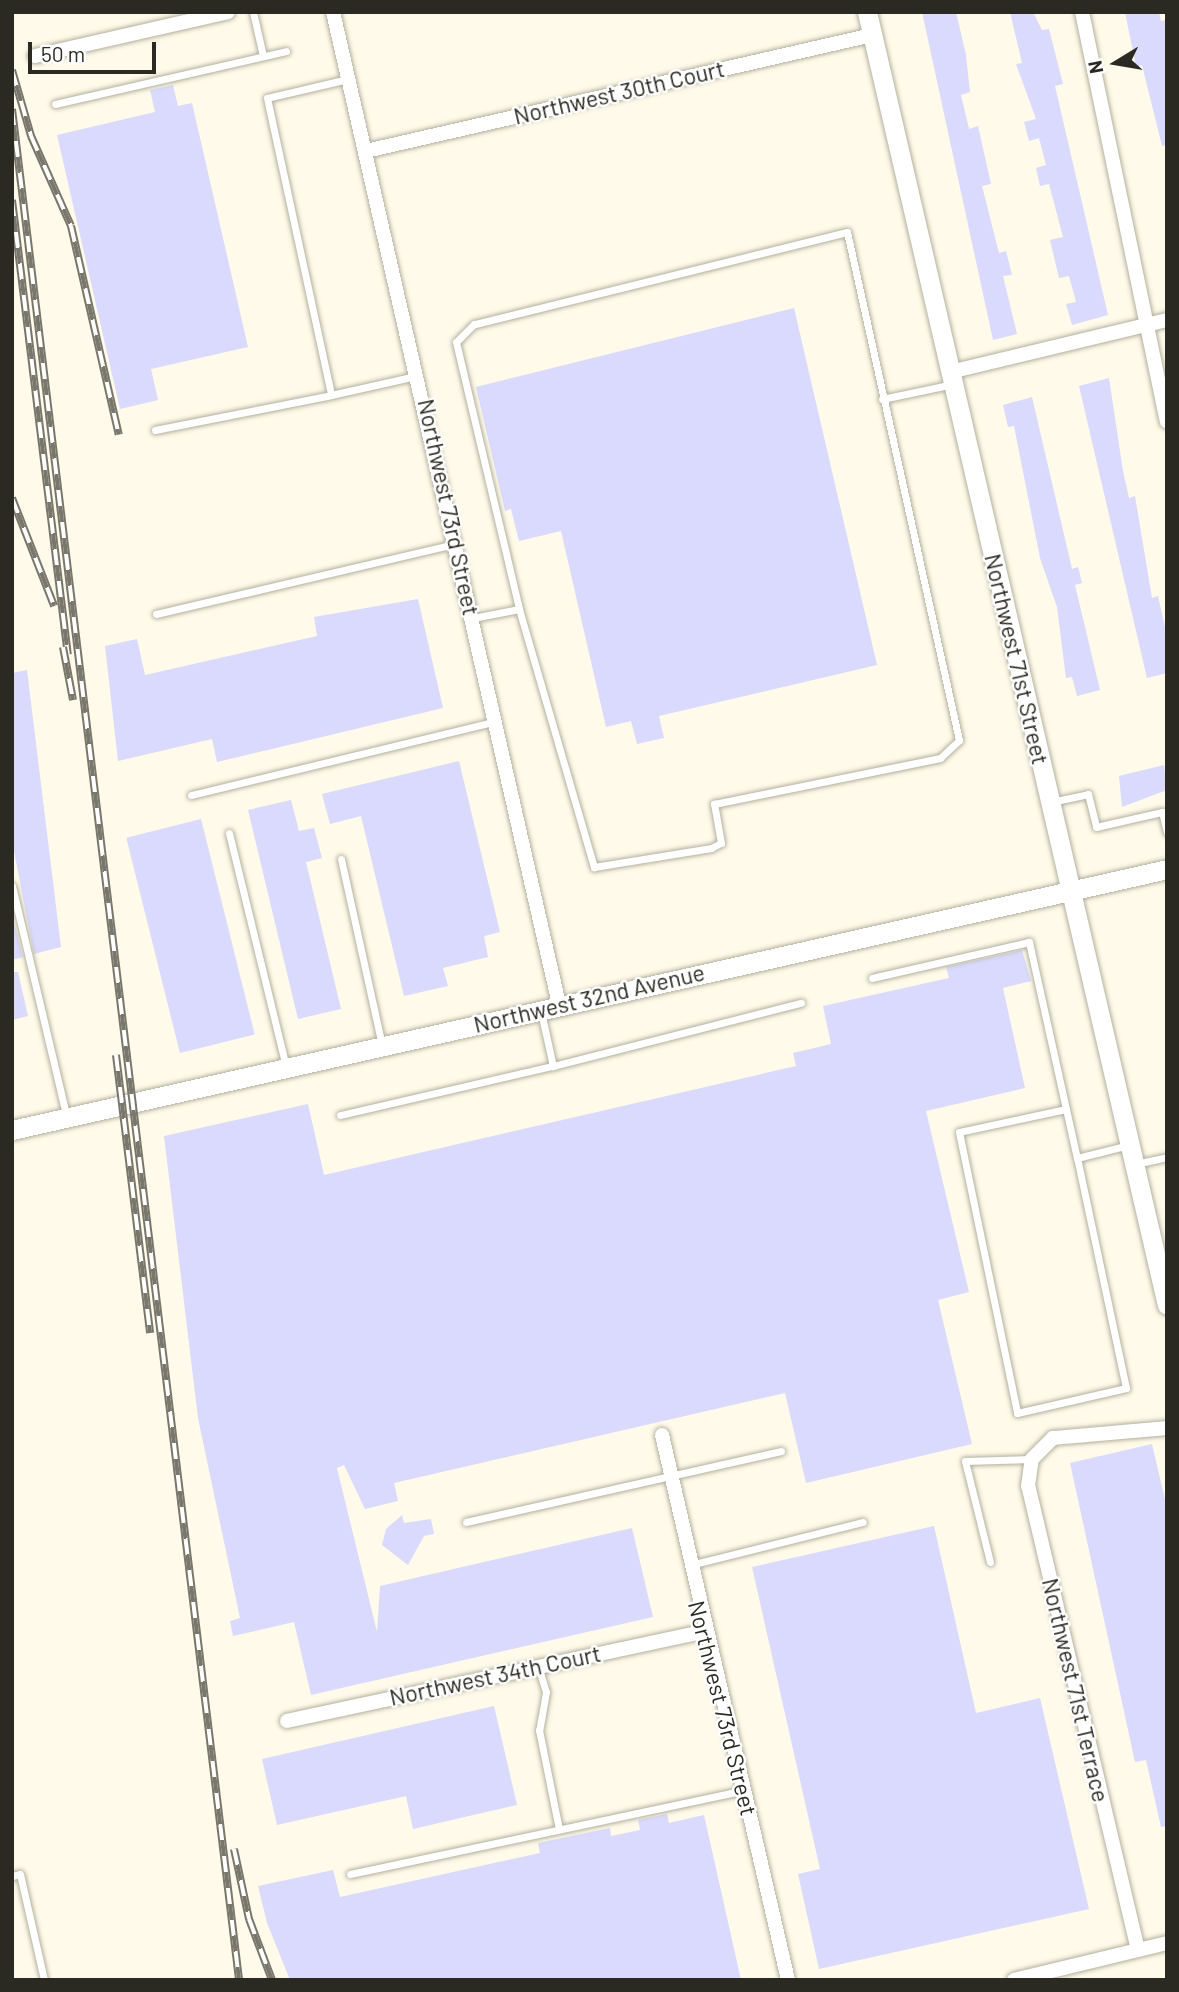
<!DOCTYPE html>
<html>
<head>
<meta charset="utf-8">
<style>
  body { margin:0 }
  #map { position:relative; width:1179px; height:1992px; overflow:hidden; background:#fffae9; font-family:Barlow,sans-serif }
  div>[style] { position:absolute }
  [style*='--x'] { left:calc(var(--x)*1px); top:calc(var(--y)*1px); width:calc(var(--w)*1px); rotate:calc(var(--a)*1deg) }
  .building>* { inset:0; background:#d9dafd; transform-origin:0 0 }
  .roads { filter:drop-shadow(0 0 2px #b4b09f) drop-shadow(0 0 2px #b4b09f) }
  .lane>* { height:7px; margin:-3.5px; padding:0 3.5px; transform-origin:3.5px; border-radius:3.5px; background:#fff }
  .street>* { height:14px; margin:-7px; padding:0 7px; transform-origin:7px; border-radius:7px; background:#fff }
  .secondary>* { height:19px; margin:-9.5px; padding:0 9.5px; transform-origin:9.5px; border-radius:9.5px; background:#fff }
  .rail>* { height:8px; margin-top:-4px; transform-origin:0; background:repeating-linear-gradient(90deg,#fff 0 16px,#79766c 0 32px); box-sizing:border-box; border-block:2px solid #79766c }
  span { translate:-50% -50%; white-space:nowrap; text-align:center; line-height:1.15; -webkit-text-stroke:5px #fff; paint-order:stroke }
  .street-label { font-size:23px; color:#2a2922 }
  .frame { position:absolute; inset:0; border:14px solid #2a2922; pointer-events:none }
  .north { position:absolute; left:1081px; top:28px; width:70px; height:70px; -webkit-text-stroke:5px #fff; paint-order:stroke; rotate:259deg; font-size:19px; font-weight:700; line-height:28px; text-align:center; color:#2a2922 }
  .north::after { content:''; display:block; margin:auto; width:24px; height:32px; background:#2a2922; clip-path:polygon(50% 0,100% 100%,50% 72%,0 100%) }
  .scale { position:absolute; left:28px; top:42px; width:128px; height:32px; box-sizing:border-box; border:4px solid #2a2922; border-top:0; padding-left:9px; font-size:21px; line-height:24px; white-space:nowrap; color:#2a2922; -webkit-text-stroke:5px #fff; paint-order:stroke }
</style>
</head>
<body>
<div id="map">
  <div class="building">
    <i style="clip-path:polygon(922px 12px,956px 12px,966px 55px,970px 92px,961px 95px,969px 129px,978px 126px,991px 184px,982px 186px,999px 253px,1006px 251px,1012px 275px,1003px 276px,1017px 334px,993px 340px)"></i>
    <i style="clip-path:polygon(1010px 12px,1033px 12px,1042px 30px,1049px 29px,1063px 84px,1055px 86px,1108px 315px,1072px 325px,1066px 304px,1076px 302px,1069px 276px,1059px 278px,1050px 240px,1063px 237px,1049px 184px,1040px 186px,1036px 168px,1046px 165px,1039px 138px,1029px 141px,1024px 122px,1036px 119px,1016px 64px,1022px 63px)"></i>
    <i style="clip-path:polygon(1125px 12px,1159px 12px,1161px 21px,1167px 20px,1167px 145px,1162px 146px,1142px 65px,1136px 67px)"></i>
    <i style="clip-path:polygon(173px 85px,178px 106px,192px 103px,248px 347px,151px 369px,158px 400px,120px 409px,57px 135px,155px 112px,150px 90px)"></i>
    <i style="clip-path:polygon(794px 308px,877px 665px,659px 716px,664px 738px,637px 744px,631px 721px,606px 727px,561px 531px,519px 541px,511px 509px,505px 511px,476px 387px)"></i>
    <i style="clip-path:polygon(1109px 378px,1123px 471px,1129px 498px,1135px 496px,1152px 598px,1158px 596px,1167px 636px,1167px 673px,1147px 678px,1079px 386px)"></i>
    <i style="clip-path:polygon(1032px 397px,1072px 569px,1078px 567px,1082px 583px,1075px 585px,1100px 690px,1077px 696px,1072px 677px,1066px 678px,1057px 607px,1040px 558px,1014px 426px,1008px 427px,1003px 405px)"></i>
    <i style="clip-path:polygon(418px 599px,443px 708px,217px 762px,212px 739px,118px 761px,105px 646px,137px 639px,145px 675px,317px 636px,314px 617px)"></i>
    <i style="clip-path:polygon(27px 670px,61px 947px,34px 954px,12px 841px,12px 673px)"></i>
    <i style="clip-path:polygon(459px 761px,500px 932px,484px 936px,488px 957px,443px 968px,448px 986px,404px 996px,361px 816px,330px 824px,322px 794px)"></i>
    <i style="clip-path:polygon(1164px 765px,1167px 790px,1122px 807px,1119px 776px)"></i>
    <i style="clip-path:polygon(291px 800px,299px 831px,314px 828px,322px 858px,306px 862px,341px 1009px,298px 1019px,248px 810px)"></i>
    <i style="left:201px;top:819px;width:222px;height:77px;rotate:76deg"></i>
    <i style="clip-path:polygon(12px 914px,23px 957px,12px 960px)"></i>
    <i style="clip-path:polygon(1022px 950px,1031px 981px,1003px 988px,1025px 1088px,926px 1111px,969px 1292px,938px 1300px,972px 1444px,806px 1483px,785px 1393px,394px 1483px,398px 1501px,365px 1509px,344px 1465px,337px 1468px,377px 1632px,380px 1586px,632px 1528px,653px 1617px,311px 1695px,294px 1622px,233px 1636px,230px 1621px,240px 1618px,198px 1418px,164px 1136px,308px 1104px,324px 1175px,796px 1066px,793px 1053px,831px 1044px,823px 1006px,949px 978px,946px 967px)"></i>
    <i style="clip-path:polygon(12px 972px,18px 972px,28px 1016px,12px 1020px)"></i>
    <i style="clip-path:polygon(1152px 1444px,1167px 1508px,1167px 1826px,1161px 1827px,1146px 1760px,1135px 1762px,1070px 1463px)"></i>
    <i style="clip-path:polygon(402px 1515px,404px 1523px,431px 1519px,434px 1534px,424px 1536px,408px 1565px,382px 1545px,386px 1529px)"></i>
    <i style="clip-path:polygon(934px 1526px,976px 1713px,1040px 1698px,1089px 1909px,819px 1969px,798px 1874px,820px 1869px,752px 1567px)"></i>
    <i style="clip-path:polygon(494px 1706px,517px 1805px,413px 1829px,406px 1796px,277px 1825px,262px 1759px)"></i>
    <i style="clip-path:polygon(667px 1814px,669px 1823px,704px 1815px,741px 1980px,290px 1980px,267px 1923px,258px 1886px,333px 1870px,340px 1897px,540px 1853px,538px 1843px,610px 1828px,611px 1836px,640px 1830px,638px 1820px)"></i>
  </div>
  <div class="roads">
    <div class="lane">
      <i style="--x:253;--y:12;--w:45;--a:77.2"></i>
      <i style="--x:348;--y:79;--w:83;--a:166.8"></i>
      <i style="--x:267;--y:98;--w:304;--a:77.8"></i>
      <i style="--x:331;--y:395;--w:87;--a:-12.6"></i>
      <i style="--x:55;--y:104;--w:237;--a:-12.9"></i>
      <i style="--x:882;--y:399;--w:73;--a:-11.9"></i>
      <i style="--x:155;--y:430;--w:179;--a:-11.2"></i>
      <i style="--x:156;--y:614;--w:307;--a:-13.2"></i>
      <i style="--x:473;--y:618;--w:47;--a:-11.1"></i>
      <i style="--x:519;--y:609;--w:269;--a:73.8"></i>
      <i style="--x:594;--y:867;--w:119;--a:-9.2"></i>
      <i style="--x:711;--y:848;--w:11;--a:-27"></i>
      <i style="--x:721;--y:843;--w:40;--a:-100"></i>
      <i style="--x:714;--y:804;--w:231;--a:-11.5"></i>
      <i style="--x:940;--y:758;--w:26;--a:-43"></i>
      <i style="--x:959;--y:740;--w:520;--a:-102.43"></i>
      <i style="--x:847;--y:232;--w:384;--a:166.1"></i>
      <i style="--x:474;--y:324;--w:25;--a:135"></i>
      <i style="--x:456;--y:342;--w:274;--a:76.7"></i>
      <i style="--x:191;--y:795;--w:315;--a:-13.6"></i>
      <i style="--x:1051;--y:802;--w:38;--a:-12"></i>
      <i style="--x:1088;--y:794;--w:34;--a:76"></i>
      <i style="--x:1096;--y:827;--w:68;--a:-12.8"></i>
      <i style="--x:1162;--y:812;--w:21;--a:76"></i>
      <i style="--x:229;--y:833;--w:241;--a:76.3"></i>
      <i style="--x:341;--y:859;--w:190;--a:77.6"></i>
      <i style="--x:12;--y:886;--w:235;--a:76.7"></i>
      <i style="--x:872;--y:978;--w:161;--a:-12.9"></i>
      <i style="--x:1029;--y:942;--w:221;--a:77.5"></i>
      <i style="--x:1077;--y:1158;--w:54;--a:-14"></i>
      <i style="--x:553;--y:1066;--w:256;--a:-14.3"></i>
      <i style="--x:1066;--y:1109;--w:109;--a:167.9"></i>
      <i style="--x:959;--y:1132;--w:287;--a:78.3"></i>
      <i style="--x:1017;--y:1413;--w:112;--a:-12.9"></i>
      <i style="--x:1126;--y:1388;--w:235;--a:-102"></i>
      <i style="--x:340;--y:1115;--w:219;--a:-13"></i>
      <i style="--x:553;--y:1066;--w:55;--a:-102.5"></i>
      <i style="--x:1135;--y:1164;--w:33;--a:-12"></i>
      <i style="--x:466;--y:1522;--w:323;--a:-12.7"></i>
      <i style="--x:990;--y:1562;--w:104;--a:-103.9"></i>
      <i style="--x:965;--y:1461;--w:67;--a:-1.7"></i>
      <i style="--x:690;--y:1565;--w:178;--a:-14"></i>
      <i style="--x:538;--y:1666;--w:27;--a:73"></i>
      <i style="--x:546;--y:1692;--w:39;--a:100"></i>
      <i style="--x:539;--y:1730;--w:101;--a:78.6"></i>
      <i style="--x:350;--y:1874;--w:403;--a:-12"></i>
      <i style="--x:12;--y:1876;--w:8;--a:-14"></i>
      <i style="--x:20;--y:1874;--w:109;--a:77.2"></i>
    </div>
    <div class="street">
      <i style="--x:333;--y:12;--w:1017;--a:77.17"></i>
      <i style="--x:1082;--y:12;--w:418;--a:78.3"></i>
      <i style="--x:35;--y:56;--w:198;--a:-12.8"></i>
      <i style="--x:366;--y:151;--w:519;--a:-12.91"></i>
      <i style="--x:950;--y:372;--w:223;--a:-13.5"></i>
      <i style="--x:662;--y:1435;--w:559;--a:76.98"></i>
      <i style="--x:287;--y:1721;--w:425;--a:-12.1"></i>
      <i style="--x:1138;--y:1950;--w:477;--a:-103.3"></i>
      <i style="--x:1028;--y:1486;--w:27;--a:-82"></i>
      <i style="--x:1032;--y:1459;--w:30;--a:-45"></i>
      <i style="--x:1053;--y:1438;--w:114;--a:-5"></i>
      <i style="--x:1014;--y:1980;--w:157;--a:-13.6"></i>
    </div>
    <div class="secondary">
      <i style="--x:867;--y:12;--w:1327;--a:76.94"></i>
      <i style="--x:12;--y:1130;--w:1184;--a:-12.73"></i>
    </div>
  </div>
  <div class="rail">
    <i style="--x:12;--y:70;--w:69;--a:73.9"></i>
    <i style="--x:31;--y:136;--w:98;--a:66"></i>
    <i style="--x:71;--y:226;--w:214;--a:77.1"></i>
    <i style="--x:12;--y:109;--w:1885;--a:83.08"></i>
    <i style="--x:12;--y:200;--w:458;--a:83"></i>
    <i style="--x:12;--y:498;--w:116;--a:68.7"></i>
    <i style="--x:63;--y:647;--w:54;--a:79.3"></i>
    <i style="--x:116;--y:1055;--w:280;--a:83"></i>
    <i style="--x:234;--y:1849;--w:72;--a:77.9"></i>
    <i style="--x:249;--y:1919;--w:65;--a:69.3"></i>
  </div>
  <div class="street-label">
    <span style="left:619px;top:92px;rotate:-13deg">Northwest 30th Court</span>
    <span style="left:449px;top:507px;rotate:78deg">Northwest 73rd Street</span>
    <span style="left:1017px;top:659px;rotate:77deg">Northwest 71st Street</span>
    <span style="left:589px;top:998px;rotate:-13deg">Northwest 32nd Avenue</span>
    <span style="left:495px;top:1675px;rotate:-12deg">Northwest 34th Court</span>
    <span style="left:1076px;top:1690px;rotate:77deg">Northwest 71st Terrace</span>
    <span style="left:723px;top:1708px;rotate:76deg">Northwest 73rd Street</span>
  </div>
  <div class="frame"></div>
  <div class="north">N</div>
  <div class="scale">50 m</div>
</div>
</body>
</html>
